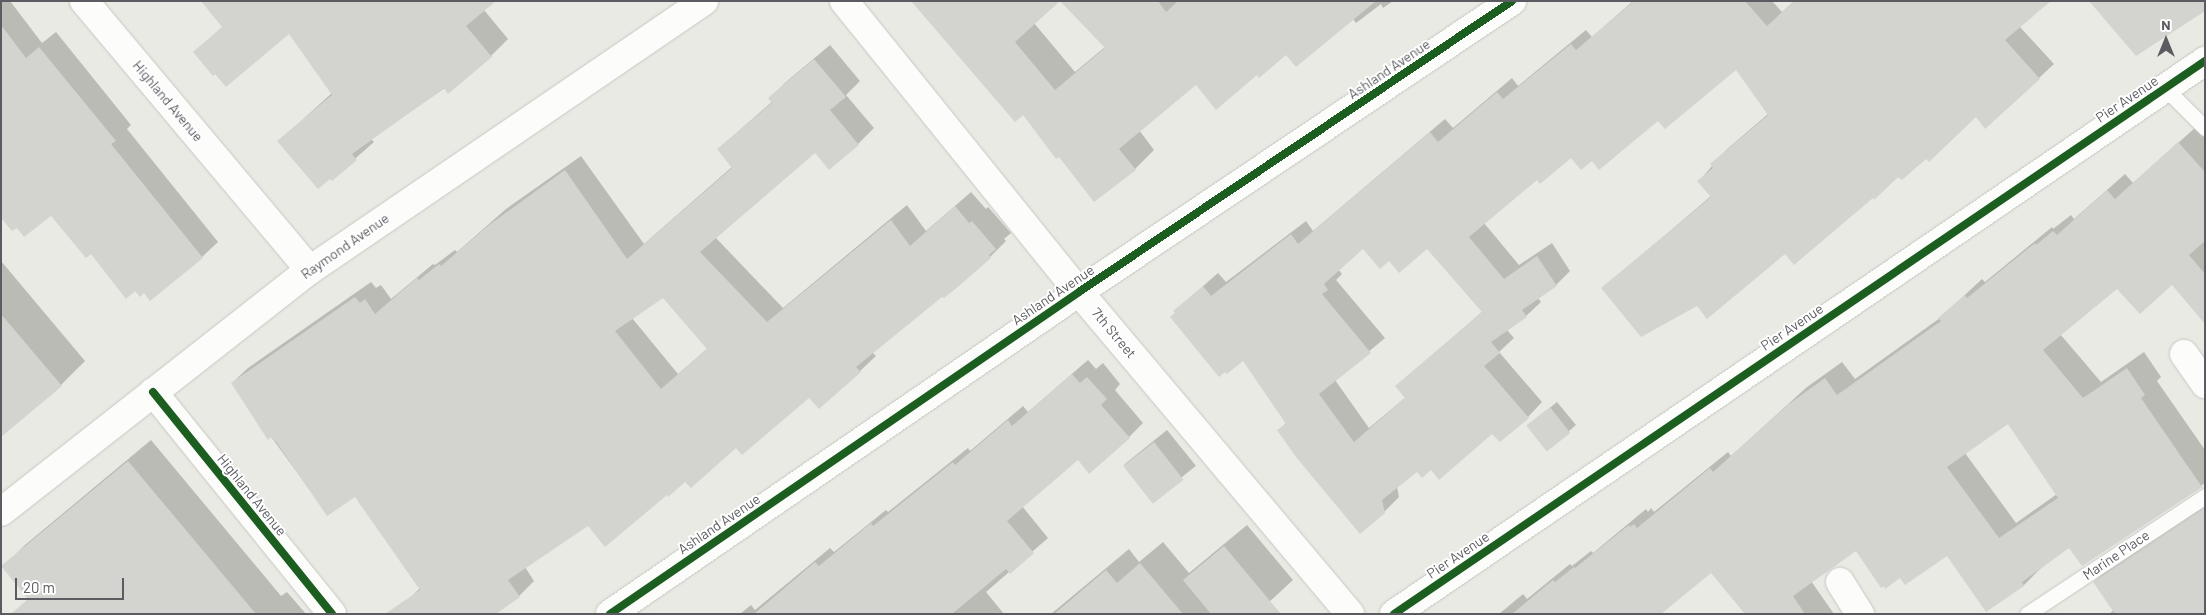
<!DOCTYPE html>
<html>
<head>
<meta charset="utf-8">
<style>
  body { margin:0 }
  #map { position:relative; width:2206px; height:615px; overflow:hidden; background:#eaeae4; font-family:Barlow,sans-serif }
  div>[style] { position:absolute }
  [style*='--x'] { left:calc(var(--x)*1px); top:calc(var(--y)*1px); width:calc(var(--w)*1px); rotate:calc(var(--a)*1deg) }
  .shadow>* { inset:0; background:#0003; transform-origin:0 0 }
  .building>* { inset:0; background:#d3d3cf; transform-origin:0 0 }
  .roads { filter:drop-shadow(0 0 1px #c7c7c4) drop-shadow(0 0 1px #c7c7c4) }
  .service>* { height:15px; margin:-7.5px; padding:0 7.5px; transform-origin:7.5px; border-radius:7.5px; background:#fcfcfb }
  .minor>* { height:28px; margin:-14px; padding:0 14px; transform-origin:14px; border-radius:14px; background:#fcfcfb }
  .cycleway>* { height:8px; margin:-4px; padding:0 4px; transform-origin:4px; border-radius:4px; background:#1b5e20 }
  span { translate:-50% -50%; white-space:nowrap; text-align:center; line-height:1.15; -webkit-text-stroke:4px #fff; paint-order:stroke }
  .street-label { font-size:14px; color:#5b5c61 }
  .frame { position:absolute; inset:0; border:2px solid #5b5c61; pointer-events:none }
  .north { position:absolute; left:2141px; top:15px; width:50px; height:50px; -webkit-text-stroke:4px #fff; paint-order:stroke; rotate:0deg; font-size:14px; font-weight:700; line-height:20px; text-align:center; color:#5b5c61 }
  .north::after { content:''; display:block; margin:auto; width:18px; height:22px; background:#5b5c61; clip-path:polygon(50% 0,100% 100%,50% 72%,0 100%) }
  .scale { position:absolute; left:15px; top:578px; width:109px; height:22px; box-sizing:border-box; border:2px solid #5b5c61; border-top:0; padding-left:6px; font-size:15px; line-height:18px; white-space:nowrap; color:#5b5c61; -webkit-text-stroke:4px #fff; paint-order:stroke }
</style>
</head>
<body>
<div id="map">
  <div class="shadow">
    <i style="clip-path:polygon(1px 1px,10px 1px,42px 43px,56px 32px,131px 125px,127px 129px,218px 242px,202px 257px,145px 291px,135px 289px,91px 252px,51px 215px,18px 226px,1px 216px)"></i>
    <i style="clip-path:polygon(913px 1px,1034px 23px,1075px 72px,1105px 47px,1062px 1px,1393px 1px,1383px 8px,1381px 4px,1356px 23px,1353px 19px,1286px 53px,1257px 73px,1196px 83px,1139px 130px,1154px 150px,1135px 169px,1060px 155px,1023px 114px)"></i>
    <i style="clip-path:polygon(evenodd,1633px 1px,1772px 1px,1782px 12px,1794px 1px,2019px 26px,2054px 64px,1986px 127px,1976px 115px,1873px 197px,1785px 253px,1697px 305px,1603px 288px,1711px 196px,1699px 181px,1726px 150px,1768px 114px,1736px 68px,1592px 159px,1571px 156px,1537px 179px,1484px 223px,1519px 265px,1552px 243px,1570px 271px,1556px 285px,1538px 298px,1541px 302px,1526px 316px,1507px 330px,1514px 338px,1499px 352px,1542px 402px,1528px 417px,1492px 432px,1431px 468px,1418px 471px,1397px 487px,1399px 497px,1384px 512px,1279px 430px,1286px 423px,1243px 359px,1175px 311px,1218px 273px,1226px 282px,1306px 221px,1313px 231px,1445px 119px,1453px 128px,1512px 78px,1518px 86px,1586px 30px,1592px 37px,1633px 1px,1363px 247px,1390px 260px,1427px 247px,1483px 311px,1397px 386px,1406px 397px,1369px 428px,1335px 380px,1385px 338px,1336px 280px,1342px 274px,1338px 269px,1363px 247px)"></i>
    <i style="clip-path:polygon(484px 10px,508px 39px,491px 56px,371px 139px,374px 142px,332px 179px,279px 141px,332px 93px,289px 32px,217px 37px)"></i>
    <i style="clip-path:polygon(evenodd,830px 45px,860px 81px,846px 95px,874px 128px,858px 144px,815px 152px,715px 237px,783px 308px,907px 205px,926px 231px,971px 192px,986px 209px,988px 207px,1011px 233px,1004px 239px,1006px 241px,990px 257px,872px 352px,876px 356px,860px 371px,809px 396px,667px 493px,588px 525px,525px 567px,534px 581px,519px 596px,410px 598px,420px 588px,356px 495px,328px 515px,232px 383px,248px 368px,371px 282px,376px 288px,381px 285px,391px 299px,433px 264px,435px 265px,455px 250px,457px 252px,506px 209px,581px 156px,644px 244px,733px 166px,718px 149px,773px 101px,770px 98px,786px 82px,830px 45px,663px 296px,708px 348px,678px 374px,632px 318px,663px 296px)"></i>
    <i style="clip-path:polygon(evenodd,2196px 127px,2205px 136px,2205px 321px,2172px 284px,2118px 287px,2060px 334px,2101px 382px,2144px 352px,2161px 377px,2157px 381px,2205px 450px,2205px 483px,2201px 486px,2070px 546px,2040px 569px,2023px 586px,1947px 554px,1900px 576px,1856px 549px,1811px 581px,1834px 614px,1747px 614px,1712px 571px,1659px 614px,1499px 614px,1523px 594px,1527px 599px,1570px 564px,1572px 566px,1591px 551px,1593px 553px,1646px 509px,1648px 512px,1651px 508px,1654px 512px,1728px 452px,1731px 456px,1807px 387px,1842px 362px,1855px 379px,1940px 318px,1982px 279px,1985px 282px,2052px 227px,2053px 229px,2071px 215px,2074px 219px,2125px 174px,2133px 183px,2196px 127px,2008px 422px,2057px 494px,2016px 523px,1965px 453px,2008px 422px)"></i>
    <i style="clip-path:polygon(1px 261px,85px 361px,61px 385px,1px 435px)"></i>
    <i style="clip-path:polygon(1088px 360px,1096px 369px,1103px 363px,1120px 384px,1115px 390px,1143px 423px,1129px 437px,1078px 458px,1022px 506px,1048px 538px,986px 592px,1004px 614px,740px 614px,751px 605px,755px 610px,830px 548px,834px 552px,886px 510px,888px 512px,968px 448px,970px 451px,1023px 406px,1028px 412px)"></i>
    <i style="clip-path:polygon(1557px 402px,1576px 425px,1547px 450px,1535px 420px)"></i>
    <i style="left:1167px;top:430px;width:46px;height:55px;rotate:51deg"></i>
    <i style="clip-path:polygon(151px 440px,281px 596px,287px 592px,306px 614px,37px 614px,30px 598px,3px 567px,25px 545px)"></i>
    <i style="clip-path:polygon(2205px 504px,2205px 614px,2109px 614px,2114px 610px,2094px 582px,2107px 569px)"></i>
    <i style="clip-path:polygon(1247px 525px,1293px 580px,1256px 614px,1051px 614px,1129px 549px,1139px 562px,1163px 542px,1189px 573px)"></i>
  </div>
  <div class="building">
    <i style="clip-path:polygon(201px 1px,496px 1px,466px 26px,492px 57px,448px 94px,444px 88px,352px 154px,357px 160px,332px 181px,330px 179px,318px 189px,277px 141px,332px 95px,289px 34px,226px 87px,215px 74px,213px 76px,193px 52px,222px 27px)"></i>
    <i style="clip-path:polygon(911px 1px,1060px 1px,1015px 42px,1055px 90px,1105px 48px,1060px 1px,1158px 1px,1166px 12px,1178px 1px,1376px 1px,1296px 67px,1286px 55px,1259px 78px,1257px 75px,1216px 110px,1196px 85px,1119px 149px,1136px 170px,1094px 202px,1059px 157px,1056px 159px,1023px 115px,1015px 122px)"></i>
    <i style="clip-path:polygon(evenodd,1634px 1px,1745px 1px,1767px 26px,1794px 1px,2051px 1px,2005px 40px,2040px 79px,1985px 129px,1976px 117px,1929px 162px,1926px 159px,1902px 180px,1898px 177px,1874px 200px,1873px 198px,1794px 265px,1785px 254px,1707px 319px,1697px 306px,1641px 337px,1601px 288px,1711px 197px,1697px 181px,1713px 168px,1710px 164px,1768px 115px,1736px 70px,1665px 129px,1658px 121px,1599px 170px,1592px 161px,1581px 170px,1571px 158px,1540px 184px,1537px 180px,1469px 237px,1504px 279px,1537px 256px,1557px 286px,1522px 310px,1527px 317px,1491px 342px,1500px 353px,1484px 366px,1529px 418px,1500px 442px,1492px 434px,1439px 480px,1431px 470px,1422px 478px,1417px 472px,1382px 500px,1385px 513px,1360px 534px,1296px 457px,1277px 430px,1286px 424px,1243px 361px,1227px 374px,1225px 372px,1219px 377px,1170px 317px,1175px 313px,1173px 311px,1203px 286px,1211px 296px,1291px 234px,1298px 244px,1430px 132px,1438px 142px,1497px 92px,1503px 99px,1571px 44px,1576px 50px,1634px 1px,1363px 249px,1380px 269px,1389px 261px,1399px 273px,1427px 249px,1482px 312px,1395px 386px,1405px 398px,1354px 442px,1319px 394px,1371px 353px,1322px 294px,1328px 290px,1324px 284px,1363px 249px)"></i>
    <i style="clip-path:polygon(2089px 1px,2205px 1px,2205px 11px,2136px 56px)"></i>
    <i style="clip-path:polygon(1px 25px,26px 58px,39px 47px,116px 141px,111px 144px,203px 258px,150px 301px,144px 293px,140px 297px,135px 291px,126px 299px,91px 254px,86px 258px,51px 216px,24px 237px,17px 228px,12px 231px,1px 218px)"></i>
    <i style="clip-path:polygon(evenodd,814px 59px,846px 97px,830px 110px,859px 145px,829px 170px,815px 153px,700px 252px,767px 322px,891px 220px,910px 246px,955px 206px,969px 223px,972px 221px,996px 249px,989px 255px,991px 258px,959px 286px,944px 298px,942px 297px,856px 367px,861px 372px,819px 409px,809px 398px,742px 455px,736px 448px,691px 488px,685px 482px,668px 497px,667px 495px,605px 547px,588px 526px,508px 580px,520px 597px,496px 614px,385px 614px,420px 590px,355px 497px,327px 516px,277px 443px,271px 437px,268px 440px,231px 383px,355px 297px,360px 303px,365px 299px,375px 314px,417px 278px,419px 280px,439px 264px,441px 266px,489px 225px,565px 170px,627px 259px,732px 168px,717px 149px,772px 103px,768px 98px,814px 59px,663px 298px,707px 349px,661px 389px,615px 331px,663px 298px)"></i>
    <i style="clip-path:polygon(evenodd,2178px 142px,2205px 172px,2205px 241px,2189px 255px,2205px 274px,2205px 324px,2172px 285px,2140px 314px,2117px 289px,2043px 350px,2083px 398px,2127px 368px,2145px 395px,2141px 398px,2202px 487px,2082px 566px,2069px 548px,2022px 582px,2024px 586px,1986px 612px,1947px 556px,1905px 585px,1900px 578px,1885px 589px,1884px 586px,1881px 588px,1856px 551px,1793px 596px,1805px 614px,1745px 614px,1711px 573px,1661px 614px,1512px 614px,1553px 580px,1555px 582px,1574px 567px,1575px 568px,1629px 525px,1630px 527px,1634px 524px,1637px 528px,1710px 468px,1713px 472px,1789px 404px,1825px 378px,1837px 395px,1941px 321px,1938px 318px,1965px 295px,1967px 298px,2035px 243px,2036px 245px,2053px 231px,2057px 235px,2107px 190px,2115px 199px,2178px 142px,2008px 424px,2058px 498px,1999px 538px,1947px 467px,2008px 424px)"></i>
    <i style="clip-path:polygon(1px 314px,62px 386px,1px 437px)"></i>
    <i style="clip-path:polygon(1072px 374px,1080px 383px,1087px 377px,1107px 399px,1101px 405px,1130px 438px,1089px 474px,1078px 460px,1007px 521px,1034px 553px,1010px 574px,1006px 569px,952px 614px,754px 614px,815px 562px,819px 566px,871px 523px,873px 526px,953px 462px,955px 465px,1008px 420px,1012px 426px)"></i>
    <i style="left:1550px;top:407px;width:33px;height:30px;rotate:52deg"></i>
    <i style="left:1154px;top:442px;width:48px;height:39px;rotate:52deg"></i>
    <i style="clip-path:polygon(128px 461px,190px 535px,256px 614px,11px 614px,28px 599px,1px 566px)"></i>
    <i style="clip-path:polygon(2205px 507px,2205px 614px,2115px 614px,2093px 582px)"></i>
    <i style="clip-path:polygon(1224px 546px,1281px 614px,1211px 614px,1183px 580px)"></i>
    <i style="clip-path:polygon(1140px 563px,1183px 614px,1054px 614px,1106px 570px,1117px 583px)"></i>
  </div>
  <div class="roads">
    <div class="service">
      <i style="--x:2165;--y:88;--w:57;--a:45"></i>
      <i style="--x:2027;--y:614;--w:214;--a:-33.5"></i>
    </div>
    <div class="minor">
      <i style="--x:84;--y:1;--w:351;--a:50"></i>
      <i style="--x:844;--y:1;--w:374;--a:51.1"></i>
      <i style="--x:1079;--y:292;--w:421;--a:49.9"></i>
      <i style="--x:2184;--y:354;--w:37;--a:55"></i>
      <i style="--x:153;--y:392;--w:285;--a:51.1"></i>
      <i style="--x:1;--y:512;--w:392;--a:-38.1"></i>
      <i style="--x:310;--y:270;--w:477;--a:-34.3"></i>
      <i style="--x:1840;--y:582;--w:38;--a:58"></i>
      <i style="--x:610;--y:614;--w:569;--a:-34.47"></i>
      <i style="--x:1079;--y:292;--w:522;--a:-33.9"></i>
      <i style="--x:1394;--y:614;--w:982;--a:-34.29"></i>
    </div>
  </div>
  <div class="cycleway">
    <i style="--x:153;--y:392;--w:285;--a:51.1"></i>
    <i style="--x:610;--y:614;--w:569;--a:-34.47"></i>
    <i style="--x:1079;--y:292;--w:522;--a:-33.9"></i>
    <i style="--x:1394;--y:614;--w:982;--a:-34.29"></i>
  </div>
  <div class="street-label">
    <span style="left:1389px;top:69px;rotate:-34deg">Ashland Avenue</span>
    <span style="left:2127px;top:99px;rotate:-34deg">Pier Avenue</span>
    <span style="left:168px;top:101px;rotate:50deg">Highland Avenue</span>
    <span style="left:345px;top:246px;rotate:-35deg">Raymond Avenue</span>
    <span style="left:1053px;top:295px;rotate:-34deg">Ashland Avenue</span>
    <span style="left:1792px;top:327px;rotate:-34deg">Pier Avenue</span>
    <span style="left:1114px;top:333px;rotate:50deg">7th Street</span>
    <span style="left:252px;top:495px;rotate:51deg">Highland Avenue</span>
    <span style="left:719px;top:524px;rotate:-34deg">Ashland Avenue</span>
    <span style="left:1458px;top:555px;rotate:-34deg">Pier Avenue</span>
    <span style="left:2116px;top:555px;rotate:-34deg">Marine Place</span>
  </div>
  <div class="frame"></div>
  <div class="north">N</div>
  <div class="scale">20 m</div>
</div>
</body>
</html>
